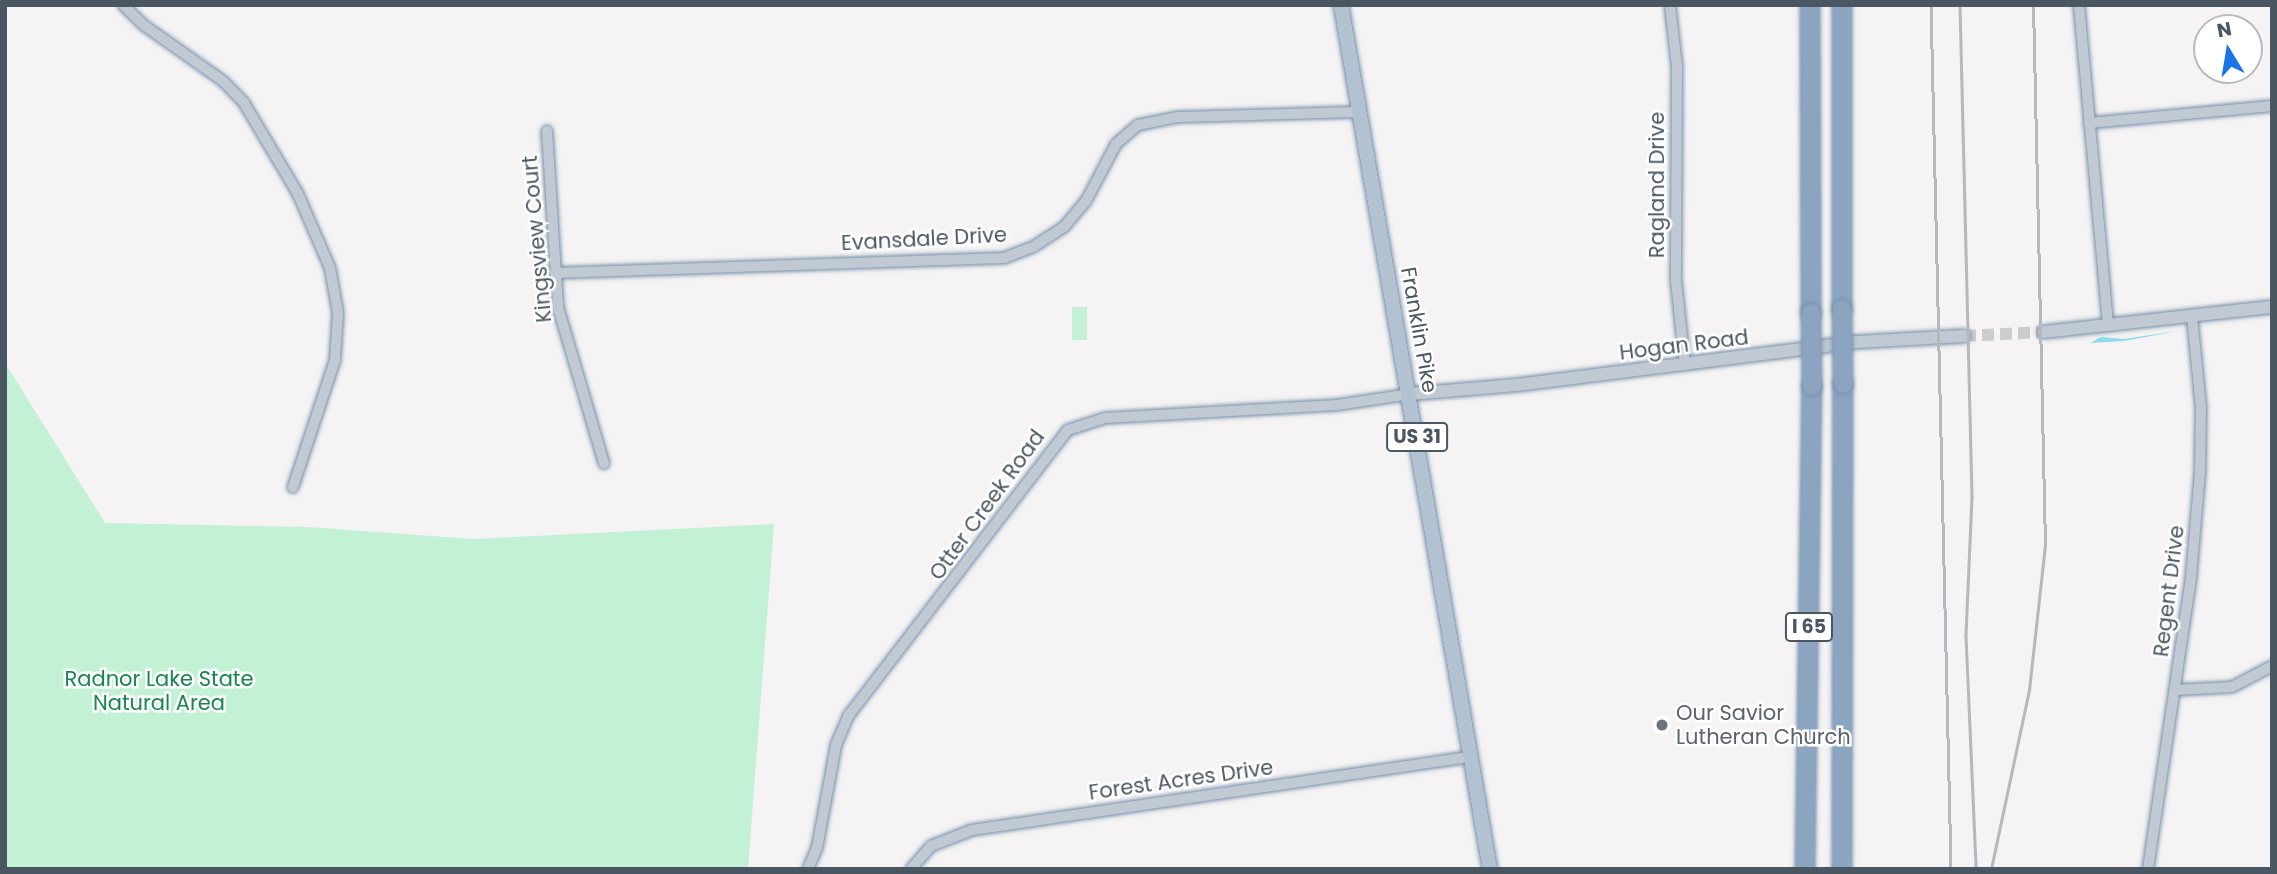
<!DOCTYPE html>
<html>
<head>
<meta charset="utf-8">
<style>
  body { margin:0 }
  #map { position:relative; width:2277px; height:874px; overflow:hidden; background:#f5f3f3; font-family:Poppins,sans-serif }
  div>[style] { position:absolute }
  [style*='--x'] { left:calc(var(--x)*1px); top:calc(var(--y)*1px); width:calc(var(--w)*1px); rotate:calc(var(--a)*1deg) }
  .green>* { inset:0; background:#c3f1d5; transform-origin:0 0 }
  .water>* { inset:0; background:#90daee }
  .tertiary-tunnel>* { height:12px; margin-top:-6px; transform-origin:0; background:repeating-linear-gradient(90deg,#caccce 0 12px,transparent 0 18px) }
  .roads { filter:drop-shadow(0 0 2px #7690ad) drop-shadow(0 0 2px #7690ad) }
  .minor>* { height:10px; margin:-5px; padding:0 5px; transform-origin:5px; border-radius:5px; background:#c1cad2 }
  .tertiary>* { height:12px; margin:-6px; padding:0 6px; transform-origin:6px; border-radius:6px; background:#c1cad2 }
  .primary>* { height:14px; margin:-7px; padding:0 7px; transform-origin:7px; border-radius:7px; background:#b3c2d1 }
  .motorway>* { height:18px; margin:-9px; padding:0 9px; transform-origin:9px; border-radius:9px; background:#8ba5c1 }
  .rail>* { height:2.5px; margin:-1.25px; padding:0 1.25px; transform-origin:1.25px; border-radius:1.25px; background:#b5b8bd }
  .bridges { filter:drop-shadow(0 0 2px #7690ad) drop-shadow(0 0 2px #7690ad) }
  .motorway-bridge>* { height:18px; margin:-9px; padding:0 9px; transform-origin:9px; border-radius:9px; background:#8ba5c1 }
  .dots>* { width:19px; height:19px; translate:-50% -50%; box-sizing:border-box; border:4px solid #fff; border-radius:50% }
  span { translate:-50% -50%; white-space:nowrap; text-align:center; line-height:1.15; -webkit-text-stroke:5px #fff; paint-order:stroke }
  .shield-label span { padding:2px 5px; background:#fff; border:2px solid; border-radius:5px; -webkit-text-stroke-width:0 }
  .shield-label { font-size:19px; color:#4a5661; font-weight:700 }
  .street-label { font-size:21px; color:#4a5661 }
  .park-label { font-size:21px; color:#17864f }
  .worship-label { font-size:21px; color:#5b616d }
  .left { translate:0 -50%; text-align:left }
  .frame { position:absolute; inset:0; border:7px solid #4a5661; pointer-events:none }
  .north { position:absolute; left:2193px; top:14px; width:70px; height:70px; box-sizing:border-box; background:#fff; border:2px solid #b7bbc0; border-radius:50%; rotate:349deg; font-size:19px; font-weight:700; line-height:28px; text-align:center; color:#4a5661 }
  .north::after { content:''; display:block; margin:auto; width:24px; height:32px; background:#1a73e8; clip-path:polygon(50% 0,100% 100%,50% 72%,0 100%) }
</style>
</head>
<body>
<div id="map">
  <div class="green">
    <i style="left:1072px;top:307px;width:15px;height:33px"></i>
    <i style="clip-path:polygon(5px 363px,105px 523px,308px 527px,473px 539px,774px 524px,748px 869px,5px 869px)"></i>
  </div>
  <div class="water">
    <i style="clip-path:polygon(2183px 330px,2124px 341px,2090px 343px,2101px 337px,2124px 339px)"></i>
  </div>
  <div class="tertiary-tunnel">
    <i style="--x:1964;--y:336;--w:80;--a:-2.9"></i>
  </div>
  <div class="roads">
    <div class="minor">
      <i style="--x:123;--y:5;--w:30;--a:44"></i>
      <i style="--x:145;--y:26;--w:95;--a:35.2"></i>
      <i style="--x:223;--y:81;--w:30;--a:46"></i>
      <i style="--x:244;--y:103;--w:106;--a:59.3"></i>
      <i style="--x:298;--y:194;--w:81;--a:66.6"></i>
      <i style="--x:330;--y:268;--w:46;--a:79.9"></i>
      <i style="--x:338;--y:313;--w:47;--a:93.7"></i>
      <i style="--x:335;--y:360;--w:134;--a:108.3"></i>
      <i style="--x:1670;--y:5;--w:61;--a:83.5"></i>
      <i style="--x:1677;--y:66;--w:215;--a:90.3"></i>
      <i style="--x:1676;--y:281;--w:84;--a:83.9"></i>
      <i style="--x:2079;--y:5;--w:322;--a:84.8"></i>
      <i style="--x:2089;--y:123;--w:184;--a:-5.3"></i>
      <i style="--x:547;--y:131;--w:176;--a:86.4"></i>
      <i style="--x:558;--y:307;--w:163;--a:73.6"></i>
      <i style="--x:555;--y:273;--w:449;--a:-1.9"></i>
      <i style="--x:1004;--y:258;--w:31;--a:-21"></i>
      <i style="--x:1033;--y:247;--w:37;--a:-33"></i>
      <i style="--x:1064;--y:227;--w:34;--a:-50"></i>
      <i style="--x:1086;--y:201;--w:64;--a:-62.2"></i>
      <i style="--x:1116;--y:144;--w:29;--a:-41"></i>
      <i style="--x:1138;--y:125;--w:41;--a:-11.3"></i>
      <i style="--x:1178;--y:117;--w:182;--a:-1.6"></i>
      <i style="--x:2176;--y:690;--w:56;--a:-3.1"></i>
      <i style="--x:2232;--y:687;--w:45;--a:-27.7"></i>
      <i style="--x:808;--y:869;--w:23;--a:-67"></i>
      <i style="--x:817;--y:848;--w:105;--a:-79.5"></i>
      <i style="--x:836;--y:745;--w:33;--a:-67"></i>
      <i style="--x:849;--y:715;--w:359;--a:-52.5"></i>
      <i style="--x:1068;--y:430;--w:39;--a:-18"></i>
      <i style="--x:1105;--y:418;--w:232;--a:-3.2"></i>
      <i style="--x:1337;--y:405;--w:74;--a:-8.6"></i>
      <i style="--x:911;--y:869;--w:30;--a:-49"></i>
      <i style="--x:931;--y:846;--w:44;--a:-21.3"></i>
      <i style="--x:972;--y:830;--w:502;--a:-8.36"></i>
      <i style="--x:2148;--y:869;--w:295;--a:-81.6"></i>
      <i style="--x:2191;--y:577;--w:106;--a:-85.1"></i>
      <i style="--x:2200;--y:471;--w:63;--a:-89.1"></i>
      <i style="--x:2201;--y:408;--w:92;--a:-95.6"></i>
    </div>
    <div class="tertiary">
      <i style="--x:2044;--y:332;--w:229;--a:-6.3"></i>
      <i style="--x:1410;--y:394;--w:107;--a:-4.8"></i>
      <i style="--x:1517;--y:385;--w:343;--a:-7.2"></i>
      <i style="--x:1857;--y:342;--w:107;--a:-3.2"></i>
    </div>
    <div class="primary">
      <i style="--x:1341;--y:5;--w:877;--a:80.22"></i>
    </div>
    <div class="motorway">
      <i style="--x:1810;--y:5;--w:308;--a:89.8"></i>
      <i style="--x:1842;--y:309;--w:304;--a:-90"></i>
      <i style="--x:1805;--y:869;--w:483;--a:-89.2"></i>
      <i style="--x:1842;--y:869;--w:485;--a:-89.9"></i>
    </div>
  </div>
  <div class="rail">
    <i style="--x:1931;--y:5;--w:864;--a:88.67"></i>
    <i style="--x:1960;--y:5;--w:492;--a:88.6"></i>
    <i style="--x:1972;--y:497;--w:139;--a:92.5"></i>
    <i style="--x:1966;--y:636;--w:233;--a:87.5"></i>
    <i style="--x:1991;--y:869;--w:183;--a:-78"></i>
    <i style="--x:2029;--y:690;--w:145;--a:-83.7"></i>
    <i style="--x:2045;--y:546;--w:541;--a:-91.27"></i>
  </div>
  <div class="bridges">
    <div class="motorway-bridge">
      <i style="--x:1842;--y:309;--w:75;--a:89.2"></i>
      <i style="--x:1811;--y:313;--w:73;--a:89.2"></i>
    </div>
  </div>
  <div class="dots">
    <i style="left:1662px;top:725px;background:#6b7280"></i>
  </div>
  <div class="shield-label">
    <span style="left:1417px;top:437px">US 31</span>
    <span style="left:1809px;top:627px">I 65</span>
  </div>
  <div class="street-label">
    <span style="left:1657px;top:185px;rotate:-90deg">Ragland Drive</span>
    <span style="left:537px;top:239px;rotate:-95deg">Kingsview Court</span>
    <span style="left:924px;top:239px;rotate:-3deg">Evansdale Drive</span>
    <span style="left:1419px;top:330px;rotate:80deg">Franklin Pike</span>
    <span style="left:1684px;top:345px;rotate:-7deg">Hogan Road</span>
    <span style="left:987px;top:505px;rotate:-54deg">Otter Creek Road</span>
    <span style="left:2169px;top:591px;rotate:-83deg">Regent Drive</span>
    <span style="left:1181px;top:780px;rotate:-8deg">Forest Acres Drive</span>
  </div>
  <div class="park-label">
    <span style="left:159px;top:691px">Radnor Lake State<br>Natural Area</span>
  </div>
  <div class="worship-label">
    <span class="left" style="left:1676px;top:725px">Our Savior<br>Lutheran Church</span>
  </div>
  <div class="frame"></div>
  <div class="north">N</div>
</div>
</body>
</html>
